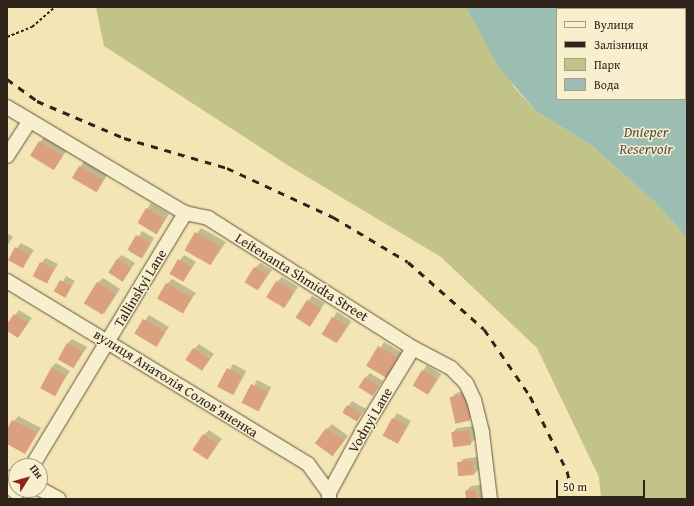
<!DOCTYPE html>
<html>
<head>
<meta charset="utf-8">
<style>
  body { margin:0 }
  #map { position:relative; width:694px; height:506px; overflow:hidden; background:#f4e6b4; font-family:"Gentium Book Plus",serif }
  div>[style] { position:absolute }
  [style*='--x'] { left:calc(var(--x)*1px); top:calc(var(--y)*1px); width:calc(var(--w)*1px); rotate:calc(var(--a)*1deg) }
  .green>* { inset:0; background:#c2c388 }
  .water>* { inset:0; background:#9cbeb2 }
  .shadow>* { inset:0; background:#0003; transform-origin:0 0 }
  .building>* { inset:0; background:#dba07e; transform-origin:0 0 }
  .path>* { height:2px; margin-top:-1px; transform-origin:0; background:repeating-linear-gradient(90deg,#30241a 0 3px,transparent 0 5px) }
  .roads { filter:drop-shadow(0 0 1px #615440) drop-shadow(0 0 1px #615440) }
  .street>* { height:14px; margin:-7px; padding:0 7px; transform-origin:7px; border-radius:7px; background:#f8efce }
  .secondary>* { height:19px; margin:-9.5px; padding:0 9.5px; transform-origin:9.5px; border-radius:9.5px; background:#f8efce }
  .rail>* { height:3px; margin-top:-1.5px; transform-origin:0; background:repeating-linear-gradient(90deg,#30241a 0 7px,transparent 0 14px) }
  span { translate:-50% -50%; white-space:nowrap; text-align:center; line-height:1.15; -webkit-text-stroke:3px #f8efce; paint-order:stroke }
  .street-label { font-size:14px; color:#30241a }
  .water-label { font-size:15px; color:#505248; font-style:italic }
  .frame { position:absolute; inset:0; border:8px solid #30241a; pointer-events:none }
  .legend { position:absolute; left:556px; top:8px; width:130px; height:92px; box-sizing:border-box; background:#f8efce; border:1px solid #a89e86; margin:0; padding:5px 7px; list-style:none; font-size:12px; color:#30241a }
  .legend li { display:flex; align-items:center; gap:8px; height:20px }
  .legend b { width:20px; border:1px solid #a89e86 }
  .north { position:absolute; left:8px; top:458px; width:40px; height:40px; box-sizing:border-box; background:#f8efce; border:1px solid #a89e86; border-radius:50%; rotate:53deg; font-size:11px; font-weight:700; line-height:16px; text-align:center; color:#30241a }
  .north::after { content:''; display:block; margin:auto; width:14px; height:18px; background:#8f2418; clip-path:polygon(50% 0,100% 100%,50% 72%,0 100%) }
  .scale { position:absolute; left:556px; top:480px; width:89px; height:18px; box-sizing:border-box; border:2px solid #30241a; border-top:0; padding-left:5px; font-size:12px; line-height:14px; white-space:nowrap; color:#30241a; -webkit-text-stroke:3px #f8efce; paint-order:stroke }
</style>
</head>
<body>
<div id="map">
  <div class="green">
    <i style="clip-path:polygon(96px 7px,466px 7px,514px 87px,536px 111px,592px 146px,656px 203px,687px 238px,687px 499px,601px 499px,599px 477px,537px 348px,441px 257px,289px 166px,104px 46px)"></i>
  </div>
  <div class="water">
    <i style="clip-path:polygon(evenodd,466px 7px,687px 7px,687px 238px,656px 203px,592px 146px,536px 111px,499px 68px,466px 7px,557px 9px,685px 9px,685px 99px,557px 99px,557px 9px)"></i>
  </div>
  <div class="shadow">
    <i style="clip-path:polygon(44px 137px,67px 150px,54px 169px,40px 142px)"></i>
    <i style="left:84px;top:161px;width:27px;height:20px;rotate:31deg"></i>
    <i style="left:151px;top:203px;width:21px;height:24px;rotate:31deg"></i>
    <i style="clip-path:polygon(201px 228px,226px 242px,211px 264px,186px 250px)"></i>
    <i style="left:142px;top:231px;width:14px;height:24px;rotate:30deg"></i>
    <i style="clip-path:polygon(7px 233px,13px 237px,7px 246px)"></i>
    <i style="clip-path:polygon(21px 243px,34px 250px,23px 267px,9px 259px)"></i>
    <i style="clip-path:polygon(122px 255px,135px 263px,123px 280px,117px 259px)"></i>
    <i style="clip-path:polygon(184px 255px,196px 262px,183px 281px,170px 274px)"></i>
    <i style="clip-path:polygon(46px 258px,58px 264px,47px 282px,41px 263px)"></i>
    <i style="clip-path:polygon(260px 263px,272px 270px,258px 290px,255px 268px)"></i>
    <i style="left:66px;top:276px;width:10px;height:19px;rotate:29deg"></i>
    <i style="clip-path:polygon(282px 277px,298px 287px,285px 307px,277px 282px)"></i>
    <i style="clip-path:polygon(103px 278px,120px 289px,104px 314px,98px 283px)"></i>
    <i style="clip-path:polygon(172px 279px,196px 293px,182px 312px,167px 284px)"></i>
    <i style="clip-path:polygon(312px 296px,325px 303px,310px 324px,308px 301px)"></i>
    <i style="clip-path:polygon(19px 310px,32px 318px,18px 337px,7px 330px,7px 326px)"></i>
    <i style="left:337px;top:312px;width:17px;height:25px;rotate:33deg"></i>
    <i style="clip-path:polygon(149px 315px,169px 327px,156px 345px,136px 333px)"></i>
    <i style="clip-path:polygon(72px 339px,87px 347px,74px 367px,68px 343px)"></i>
    <i style="left:384px;top:342px;width:21px;height:29px;rotate:31deg"></i>
    <i style="clip-path:polygon(199px 344px,214px 354px,202px 370px,194px 349px)"></i>
    <i style="clip-path:polygon(56px 363px,70px 371px,54px 395px,51px 368px)"></i>
    <i style="left:233px;top:364px;width:15px;height:27px;rotate:28deg"></i>
    <i style="left:427px;top:365px;width:17px;height:24px;rotate:33deg"></i>
    <i style="clip-path:polygon(370px 373px,383px 381px,372px 395px,365px 378px)"></i>
    <i style="left:257px;top:380px;width:16px;height:27px;rotate:27deg"></i>
    <i style="clip-path:polygon(468px 390px,474px 414px,469px 419px,451px 398px,456px 393px)"></i>
    <i style="clip-path:polygon(352px 401px,366px 409px,357px 420px,344px 412px)"></i>
    <i style="left:397px;top:413px;width:16px;height:25px;rotate:30deg"></i>
    <i style="clip-path:polygon(18px 416px,41px 428px,25px 453px,7px 443px,7px 431px)"></i>
    <i style="clip-path:polygon(332px 424px,348px 436px,337px 450px,327px 429px)"></i>
    <i style="clip-path:polygon(474px 426px,475px 439px,470px 444px,452px 433px,457px 428px)"></i>
    <i style="clip-path:polygon(209px 430px,222px 439px,207px 458px,204px 435px)"></i>
    <i style="clip-path:polygon(477px 457px,479px 469px,474px 474px,460px 476px,459px 464px,463px 459px)"></i>
    <i style="clip-path:polygon(481px 485px,482px 499px,467px 499px,466px 491px,471px 486px)"></i>
  </div>
  <div class="building">
    <i style="left:39px;top:141px;width:28px;height:17px;rotate:32deg"></i>
    <i style="left:79px;top:166px;width:28px;height:14px;rotate:30deg"></i>
    <i style="left:146px;top:208px;width:22px;height:17px;rotate:30deg"></i>
    <i style="left:195px;top:232px;width:30px;height:21px;rotate:30deg"></i>
    <i style="left:136px;top:235px;width:16px;height:17px;rotate:30deg"></i>
    <i style="left:15px;top:247px;width:17px;height:15px;rotate:28deg"></i>
    <i style="left:117px;top:259px;width:17px;height:16px;rotate:33deg"></i>
    <i style="left:178px;top:259px;width:16px;height:17px;rotate:30deg"></i>
    <i style="left:40px;top:262px;width:16px;height:16px;rotate:27deg"></i>
    <i style="left:254px;top:267px;width:15px;height:18px;rotate:32deg"></i>
    <i style="left:60px;top:280px;width:13px;height:13px;rotate:29deg"></i>
    <i style="left:276px;top:281px;width:21px;height:19px;rotate:31deg"></i>
    <i style="left:97px;top:282px;width:22px;height:25px;rotate:32deg"></i>
    <i style="left:166px;top:283px;width:30px;height:18px;rotate:30deg"></i>
    <i style="left:307px;top:300px;width:17px;height:21px;rotate:33deg"></i>
    <i style="clip-path:polygon(14px 314px,28px 323px,18px 338px,7px 331px,7px 324px)"></i>
    <i style="left:332px;top:317px;width:17px;height:20px;rotate:31deg"></i>
    <i style="left:143px;top:319px;width:26px;height:17px;rotate:31deg"></i>
    <i style="left:67px;top:343px;width:18px;height:19px;rotate:29deg"></i>
    <i style="left:378px;top:346px;width:23px;height:23px;rotate:31deg"></i>
    <i style="left:193px;top:348px;width:20px;height:14px;rotate:33deg"></i>
    <i style="left:51px;top:368px;width:17px;height:23px;rotate:28deg"></i>
    <i style="left:227px;top:368px;width:17px;height:21px;rotate:28deg"></i>
    <i style="left:422px;top:370px;width:17px;height:18px;rotate:31deg"></i>
    <i style="left:365px;top:377px;width:17px;height:12px;rotate:33deg"></i>
    <i style="left:251px;top:384px;width:18px;height:21px;rotate:27deg"></i>
    <i style="left:464px;top:394px;width:27px;height:15px;rotate:77deg"></i>
    <i style="left:347px;top:405px;width:17px;height:9px;rotate:31deg"></i>
    <i style="left:392px;top:418px;width:17px;height:20px;rotate:28deg"></i>
    <i style="clip-path:polygon(12px 420px,37px 433px,25px 454px,7px 444px,7px 429px)"></i>
    <i style="left:326px;top:428px;width:22px;height:19px;rotate:36deg"></i>
    <i style="left:469px;top:430px;width:15px;height:18px;rotate:82deg"></i>
    <i style="left:203px;top:434px;width:18px;height:19px;rotate:34deg"></i>
    <i style="left:473px;top:461px;width:14px;height:16px;rotate:86deg"></i>
    <i style="clip-path:polygon(476px 490px,477px 499px,466px 499px,465px 491px)"></i>
  </div>
  <div class="path">
    <i style="--x:7;--y:37;--w:27;--a:-22"></i>
    <i style="--x:32;--y:27;--w:30;--a:-41"></i>
  </div>
  <div class="roads">
    <div class="street">
      <i style="--x:7;--y:107;--w:207;--a:30.8"></i>
      <i style="--x:185;--y:213;--w:24;--a:12"></i>
      <i style="--x:208;--y:218;--w:243;--a:32.4"></i>
      <i style="--x:413;--y:348;--w:43;--a:27.8"></i>
      <i style="--x:451;--y:368;--w:21;--a:45"></i>
      <i style="--x:466;--y:383;--w:19;--a:65"></i>
      <i style="--x:474;--y:400;--w:34;--a:76"></i>
      <i style="--x:482;--y:433;--w:66;--a:83.1"></i>
      <i style="--x:7;--y:156;--w:40;--a:-57.1"></i>
      <i style="--x:7;--y:281;--w:352;--a:31.3"></i>
      <i style="--x:308;--y:464;--w:36;--a:54"></i>
      <i style="--x:329;--y:493;--w:6;--a:90"></i>
      <i style="--x:32;--y:466;--w:296;--a:-58.8"></i>
      <i style="--x:40;--y:489;--w:21;--a:28"></i>
      <i style="--x:329;--y:493;--w:69;--a:-61.6"></i>
      <i style="--x:362;--y:432;--w:98;--a:-58.7"></i>
    </div>
    <div class="secondary">
      <i style="--x:7;--y:480;--w:13;--a:45"></i>
    </div>
  </div>
  <div class="rail">
    <i style="--x:7;--y:79;--w:37;--a:36"></i>
    <i style="--x:37;--y:101;--w:95;--a:23"></i>
    <i style="--x:124;--y:138;--w:107;--a:16.2"></i>
    <i style="--x:227;--y:168;--w:117;--a:24.8"></i>
    <i style="--x:333;--y:217;--w:87;--a:31"></i>
    <i style="--x:408;--y:262;--w:101;--a:41.4"></i>
    <i style="--x:484;--y:329;--w:81;--a:55.5"></i>
    <i style="--x:530;--y:396;--w:84;--a:63.7"></i>
    <i style="--x:567;--y:471;--w:29;--a:76"></i>
  </div>
  <div class="street-label">
    <span style="left:302px;top:277px;rotate:32deg">Leitenanta Shmidta Street</span>
    <span style="left:140px;top:288px;rotate:-59deg">Tallinskyi Lane</span>
    <span style="left:176px;top:383px;rotate:32deg">вулиця Анатолія Солов’яненка</span>
    <span style="left:370px;top:420px;rotate:-60deg">Vodnyi Lane</span>
  </div>
  <div class="water-label">
    <span style="left:646px;top:140px">Dnieper<br>Reservoir</span>
  </div>
  <div class="frame"></div>
  <ul class="legend">
  <li><b style="height:5px;background:#f8efce"></b>Вулиця</li>
  <li><b style="height:5px;background:#30241a"></b>Залізниця</li>
  <li><b style="height:11px;background:#c2c388"></b>Парк</li>
  <li><b style="height:11px;background:#9cbeb2"></b>Вода</li>
  </ul>
  <div class="north">Пн</div>
  <div class="scale">50 m</div>
</div>
</body>
</html>
